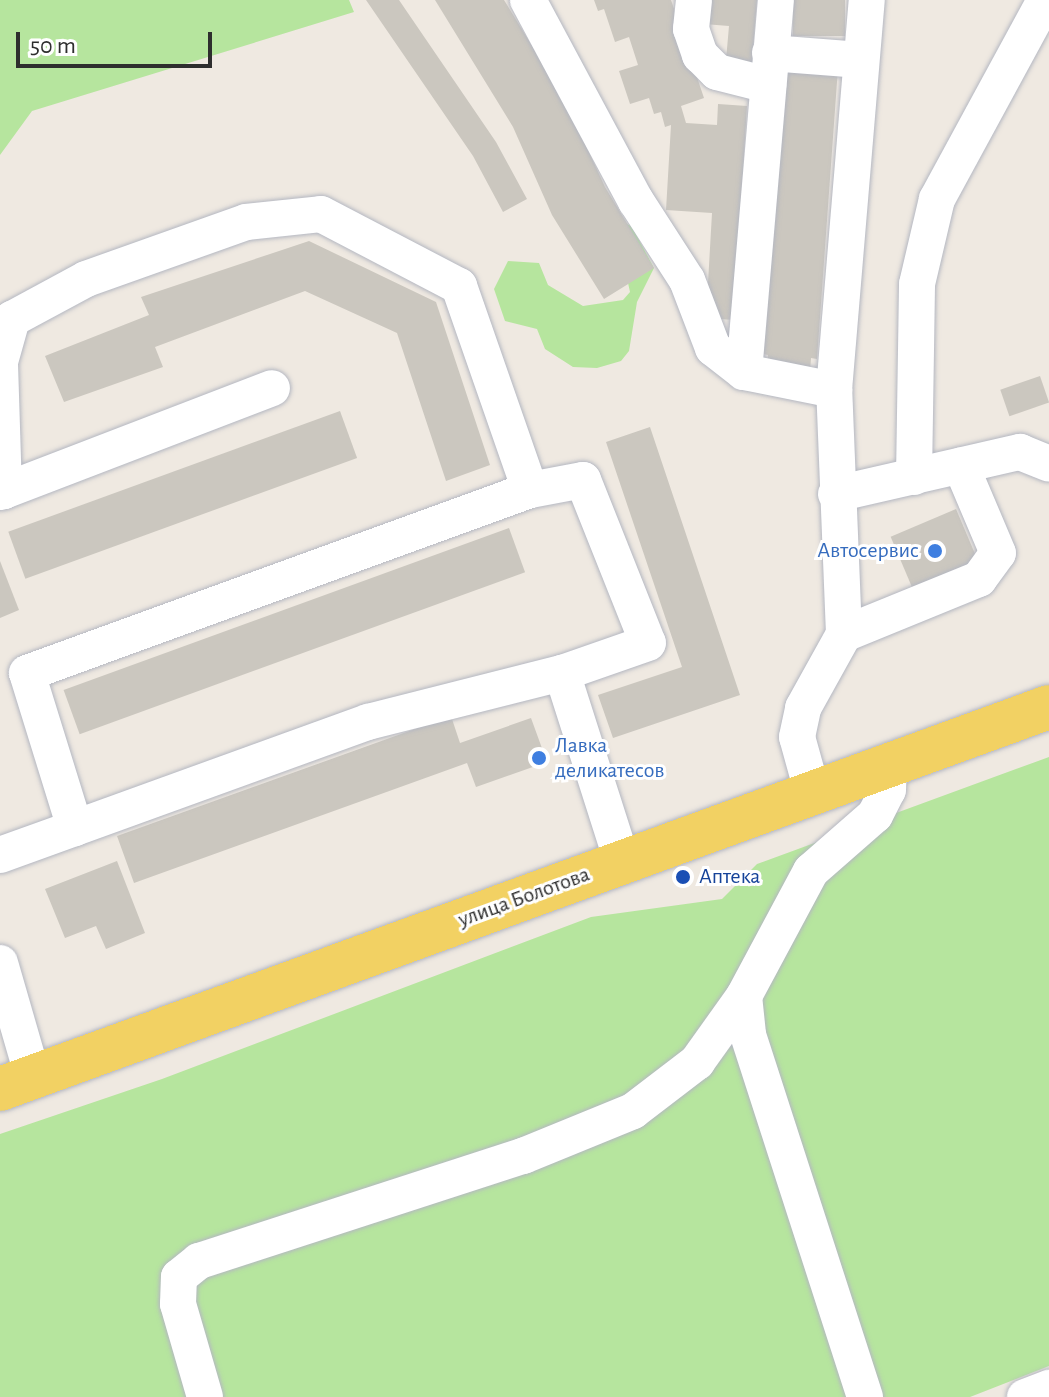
<!DOCTYPE html>
<html>
<head>
<meta charset="utf-8">
<style>
  body { margin:0 }
  #map { position:relative; width:1049px; height:1397px; overflow:hidden; background:#efe9e1; font-family:"Alegreya Sans",sans-serif }
  div>[style] { position:absolute }
  [style*='--x'] { left:calc(var(--x)*1px); top:calc(var(--y)*1px); width:calc(var(--w)*1px); rotate:calc(var(--a)*1deg) }
  .green>* { inset:0; background:#b6e59e }
  .building>* { inset:0; background:#cbc7bf; transform-origin:0 0 }
  .roads { filter:drop-shadow(0 0 2px #b4b7c1) drop-shadow(0 0 2px #b4b7c1) }
  .minor>* { height:36px; margin:-18px; padding:0 18px; transform-origin:18px; border-radius:18px; background:#fff }
  .major>* { height:44px; margin:-22px; padding:0 22px; transform-origin:22px; border-radius:22px; background:#f2d163 }
  .dots>* { width:22px; height:22px; translate:-50% -50%; box-sizing:border-box; border:4px solid #fff; border-radius:50% }
  span { translate:-50% -50%; white-space:nowrap; text-align:center; line-height:1.15; -webkit-text-stroke:6px #fff; paint-order:stroke }
  .shop-label { font-size:22px; color:#366cbe }
  .right { translate:-100% -50%; text-align:right }
  .left { translate:0 -50%; text-align:left }
  .transit-label { font-size:22px; color:#164399 }
  .street-label { font-size:22px; color:#2e2e2e }
  .scale { position:absolute; left:16px; top:32px; width:196px; height:36px; box-sizing:border-box; border:4px solid #2e2e2e; border-top:0; padding-left:10px; font-size:24px; line-height:28px; white-space:nowrap; color:#2e2e2e; -webkit-text-stroke:6px #fff; paint-order:stroke }
</style>
</head>
<body>
<div id="map">
  <div class="green">
    <i style="clip-path:polygon(0 0,349px 0,354px 12px,32px 111px,0 155px)"></i>
    <i style="clip-path:polygon(613px 215px,632px 227px,654px 268px,637px 302px,629px 351px,621px 361px,597px 368px,573px 367px,545px 349px,537px 329px,505px 321px,494px 289px,508px 261px,539px 263px,548px 285px,583px 306px,623px 300px,630px 292px)"></i>
    <i style="clip-path:polygon(1049px 757px,1049px 1366px,970px 1397px,0 1397px,0 1134px,162px 1079px,591px 917px,722px 899px,757px 864px)"></i>
  </div>
  <div class="building">
    <i style="clip-path:polygon(366px 0,399px 0,496px 142px,527px 199px,503px 212px,473px 156px)"></i>
    <i style="clip-path:polygon(435px 0,504px 0,565px 100px,605px 187px,654px 268px,604px 299px,552px 215px,513px 127px)"></i>
    <i style="clip-path:polygon(594px 0,671px 0,704px 98px,681px 106px,686px 123px,717px 125px,718px 104px,747px 106px,734px 320px,706px 318px,712px 213px,666px 210px,671px 125px,665px 127px,661px 112px,654px 114px,649px 98px,630px 104px,619px 71px,638px 65px,629px 37px,615px 42px,604px 9px,598px 11px)"></i>
    <i style="clip-path:polygon(706px 0,757px 0,752px 62px,726px 60px,729px 26px,704px 24px)"></i>
    <i style="left:793px;top:0;width:52px;height:36px"></i>
    <i style="clip-path:polygon(784px 64px,838px 68px,817px 359px,811px 358px,810px 371px,767px 368px,768px 355px,763px 354px)"></i>
    <i style="clip-path:polygon(309px 241px,436px 302px,490px 465px,446px 481px,397px 333px,305px 291px,155px 347px,163px 367px,64px 402px,45px 356px,149px 315px,141px 297px)"></i>
    <i style="left:1040px;top:376px;width:28px;height:42px;rotate:71deg"></i>
    <i style="left:340px;top:411px;width:50px;height:353px;rotate:70deg"></i>
    <i style="clip-path:polygon(650px 427px,740px 695px,613px 738px,598px 695px,682px 667px,606px 442px)"></i>
    <i style="left:956px;top:509px;width:61px;height:71px;rotate:67deg"></i>
    <i style="left:509px;top:528px;width:47px;height:474px;rotate:70deg"></i>
    <i style="clip-path:polygon(0 561px,19px 610px,0 618px)"></i>
    <i style="clip-path:polygon(451px 716px,460px 743px,531px 718px,547px 762px,476px 787px,467px 763px,134px 883px,117px 836px)"></i>
    <i style="clip-path:polygon(117px 861px,145px 933px,106px 949px,96px 926px,65px 938px,45px 889px)"></i>
  </div>
  <div class="roads">
    <div class="minor">
      <i style="--x:528;--y:0;--w:228;--a:61.8"></i>
      <i style="--x:636;--y:201;--w:94;--a:57.2"></i>
      <i style="--x:687;--y:280;--w:73;--a:69.1"></i>
      <i style="--x:713;--y:348;--w:39;--a:38"></i>
      <i style="--x:744;--y:372;--w:92;--a:11.3"></i>
      <i style="--x:694;--y:0;--w:29;--a:96"></i>
      <i style="--x:691;--y:29;--w:28;--a:71"></i>
      <i style="--x:700;--y:55;--w:24;--a:45"></i>
      <i style="--x:717;--y:72;--w:53;--a:14.3"></i>
      <i style="--x:770;--y:53;--w:91;--a:4.4"></i>
      <i style="--x:744;--y:372;--w:373;--a:-85.1"></i>
      <i style="--x:914;--y:477;--w:193;--a:-89.1"></i>
      <i style="--x:917;--y:284;--w:87;--a:-76.8"></i>
      <i style="--x:937;--y:199;--w:226;--a:-61.5"></i>
      <i style="--x:4;--y:491;--w:287;--a:-21"></i>
      <i style="--x:0;--y:492;--w:4;--a:-14"></i>
      <i style="--x:4;--y:491;--w:129;--a:-91.8"></i>
      <i style="--x:0;--y:362;--w:45;--a:-74.4"></i>
      <i style="--x:12;--y:319;--w:84;--a:-28.4"></i>
      <i style="--x:86;--y:279;--w:170;--a:-19.6"></i>
      <i style="--x:246;--y:222;--w:75;--a:-6.1"></i>
      <i style="--x:321;--y:214;--w:156;--a:27.6"></i>
      <i style="--x:459;--y:286;--w:216;--a:70.8"></i>
      <i style="--x:530;--y:490;--w:54;--a:-10.7"></i>
      <i style="--x:583;--y:480;--w:175;--a:68.3"></i>
      <i style="--x:648;--y:643;--w:91;--a:160.8"></i>
      <i style="--x:562;--y:673;--w:197;--a:72.3"></i>
      <i style="--x:836;--y:494;--w:189;--a:-12.9"></i>
      <i style="--x:1020;--y:452;--w:31;--a:22"></i>
      <i style="--x:844;--y:634;--w:146;--a:-22.2"></i>
      <i style="--x:979;--y:579;--w:32;--a:-54"></i>
      <i style="--x:998;--y:553;--w:95;--a:-113"></i>
      <i style="--x:812;--y:791;--w:56;--a:-105.5"></i>
      <i style="--x:797;--y:737;--w:30;--a:-78"></i>
      <i style="--x:803;--y:708;--w:85;--a:-61"></i>
      <i style="--x:844;--y:634;--w:244;--a:-92.3"></i>
      <i style="--x:834;--y:390;--w:391;--a:-85.2"></i>
      <i style="--x:75;--y:828;--w:312;--a:-19.9"></i>
      <i style="--x:368;--y:722;--w:200;--a:-14.2"></i>
      <i style="--x:0;--y:855;--w:80;--a:-19.8"></i>
      <i style="--x:75;--y:828;--w:162;--a:-107.2"></i>
      <i style="--x:27;--y:673;--w:535;--a:-19.99"></i>
      <i style="--x:0;--y:963;--w:119;--a:73.9"></i>
      <i style="--x:205;--y:1397;--w:97;--a:-106.2"></i>
      <i style="--x:178;--y:1304;--w:27;--a:-88"></i>
      <i style="--x:179;--y:1277;--w:26;--a:-39"></i>
      <i style="--x:199;--y:1261;--w:341;--a:-18"></i>
      <i style="--x:523;--y:1156;--w:119;--a:-22.2"></i>
      <i style="--x:633;--y:1111;--w:81;--a:-37.4"></i>
      <i style="--x:697;--y:1062;--w:81;--a:-54.5"></i>
      <i style="--x:865;--y:1397;--w:381;--a:-107.9"></i>
      <i style="--x:748;--y:1034;--w:38;--a:-96"></i>
      <i style="--x:744;--y:996;--w:142;--a:-61.8"></i>
      <i style="--x:811;--y:871;--w:85;--a:-41.2"></i>
      <i style="--x:875;--y:815;--w:28;--a:-63"></i>
      <i style="--x:888;--y:790;--w:26;--a:-88"></i>
      <i style="--x:1025;--y:1397;--w:26;--a:-21"></i>
    </div>
    <div class="major">
      <i style="--x:0;--y:1089;--w:1116;--a:-20.01"></i>
    </div>
  </div>
  <div class="dots">
    <i style="left:935px;top:551px;background:#3f7fe0"></i>
    <i style="left:539px;top:758px;background:#3f7fe0"></i>
    <i style="left:683px;top:877px;background:#1a4fb4"></i>
  </div>
  <div class="shop-label">
    <span class="right" style="left:919px;top:551px">Автосервис</span>
    <span class="left" style="left:555px;top:758px">Лавка<br>деликатесов</span>
  </div>
  <div class="transit-label">
    <span class="left" style="left:699px;top:877px">Аптека</span>
  </div>
  <div class="street-label">
    <span style="left:524px;top:897px;rotate:-20deg">улица Болотова</span>
  </div>
  <div class="scale">50 m</div>
</div>
</body>
</html>
